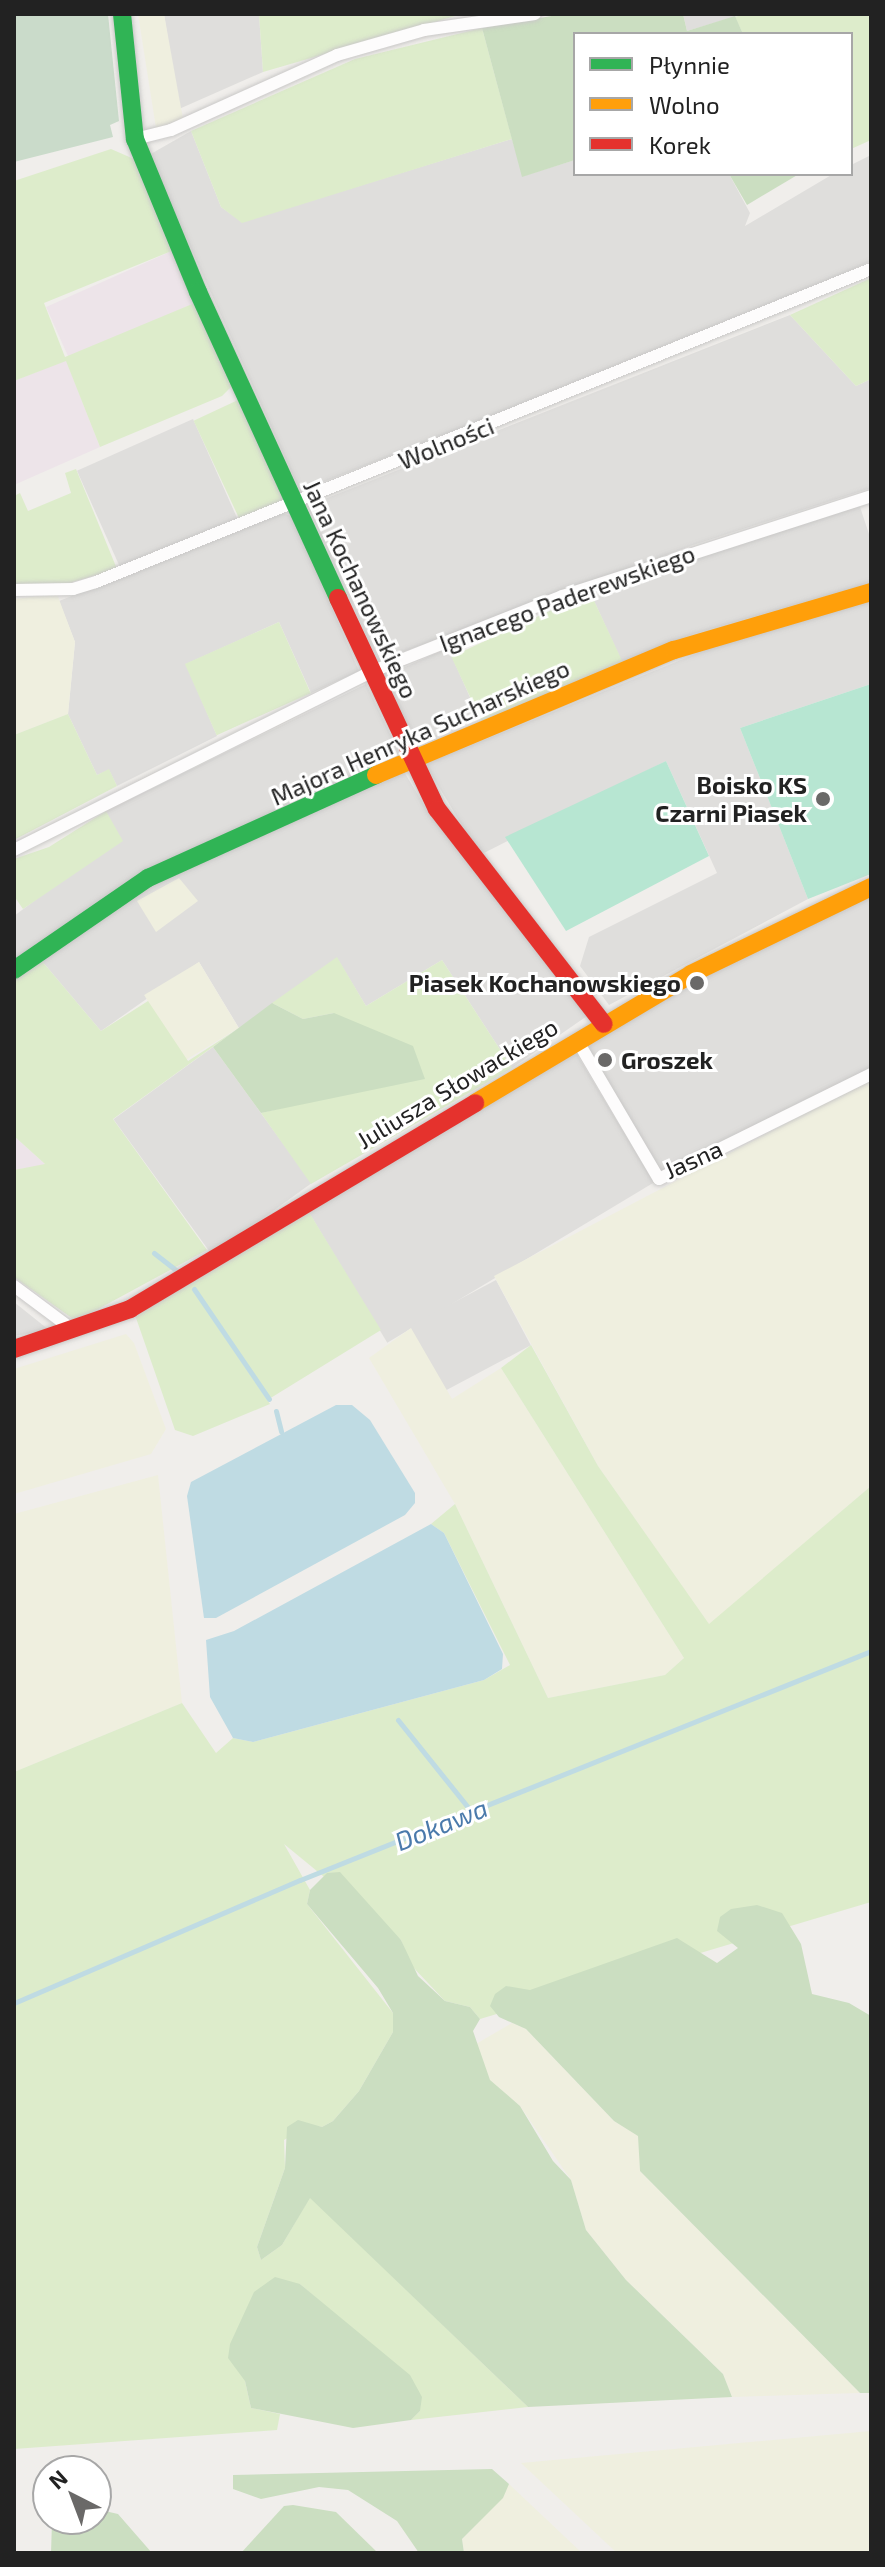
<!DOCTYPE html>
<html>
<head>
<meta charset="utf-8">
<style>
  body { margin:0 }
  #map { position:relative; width:885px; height:2567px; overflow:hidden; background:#f0eeeb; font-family:"Exo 2",sans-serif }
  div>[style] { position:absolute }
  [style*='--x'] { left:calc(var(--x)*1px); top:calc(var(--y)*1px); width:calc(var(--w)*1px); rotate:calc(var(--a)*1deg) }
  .residential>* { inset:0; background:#dfdedc; transform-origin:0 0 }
  .industrial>* { inset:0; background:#ede4e9; transform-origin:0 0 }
  .farmland>* { inset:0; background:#efefdf; transform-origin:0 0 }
  .grass>* { inset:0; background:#ddeccb; transform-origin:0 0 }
  .forest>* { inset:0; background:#cbdec1 }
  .cemetery>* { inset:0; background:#cadbca }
  .pitch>* { inset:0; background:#b7e6d2 }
  .water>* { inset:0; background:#bfdbe3 }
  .stream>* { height:5px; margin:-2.5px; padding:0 2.5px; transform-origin:2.5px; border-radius:2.5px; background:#bfdbe3 }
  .roads { filter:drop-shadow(0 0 2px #c9c8c7) drop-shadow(0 0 2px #c9c8c7) }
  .street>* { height:12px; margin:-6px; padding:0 6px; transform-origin:6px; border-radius:6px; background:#fdfcfc }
  .fast>* { height:18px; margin:-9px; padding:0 9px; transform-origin:9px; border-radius:9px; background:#30b455 }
  .slow>* { height:18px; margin:-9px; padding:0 9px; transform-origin:9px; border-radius:9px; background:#ff9f0a }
  .jam>* { height:18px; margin:-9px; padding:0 9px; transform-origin:9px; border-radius:9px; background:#e5322d }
  .dots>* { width:22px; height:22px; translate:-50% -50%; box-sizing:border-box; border:4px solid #fff; border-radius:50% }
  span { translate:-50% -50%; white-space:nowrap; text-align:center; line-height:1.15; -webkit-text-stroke:6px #fff; paint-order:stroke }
  .street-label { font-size:24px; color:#222 }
  .poi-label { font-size:24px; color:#222; font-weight:700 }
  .right { translate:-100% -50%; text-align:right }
  .left { translate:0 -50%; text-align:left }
  .water-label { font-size:26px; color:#4a7aab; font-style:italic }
  .frame { position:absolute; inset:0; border:16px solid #222; pointer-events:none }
  .legend { position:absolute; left:573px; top:32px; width:280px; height:144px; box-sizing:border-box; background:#fff; border:2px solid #a7a7a7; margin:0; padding:10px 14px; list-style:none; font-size:24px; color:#222 }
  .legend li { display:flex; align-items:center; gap:16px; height:40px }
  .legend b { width:40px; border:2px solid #a7a7a7 }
  .north { position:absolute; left:32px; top:2455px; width:80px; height:80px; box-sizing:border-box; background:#fff; border:2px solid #a7a7a7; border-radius:50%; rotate:318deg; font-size:22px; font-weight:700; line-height:32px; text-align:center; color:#222 }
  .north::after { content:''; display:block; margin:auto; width:28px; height:36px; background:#6a6968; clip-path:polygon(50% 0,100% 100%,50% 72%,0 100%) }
</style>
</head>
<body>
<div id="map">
  <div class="residential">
    <i style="clip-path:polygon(164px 14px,259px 14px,263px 72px,179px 109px)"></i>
    <i style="clip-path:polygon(683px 14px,744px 14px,687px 31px)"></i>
    <i style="clip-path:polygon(191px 131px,221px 207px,242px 222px,512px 139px,523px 176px,575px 160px,575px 174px,729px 174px,750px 213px,745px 226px,833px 174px,851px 174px,851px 165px,871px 155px,871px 261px,772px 306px,300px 491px,149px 155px)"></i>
    <i style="clip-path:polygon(790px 315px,856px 386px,871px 379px,871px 488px,693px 545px,378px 661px,307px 506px)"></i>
    <i style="left:193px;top:419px;width:111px;height:127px;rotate:66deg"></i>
    <i style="clip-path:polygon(859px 504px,871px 540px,871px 583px,693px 634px,622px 662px,590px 592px)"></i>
    <i style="clip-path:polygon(283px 513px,293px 517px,359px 671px,311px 693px,279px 622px,186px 664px,217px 736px,117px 786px,109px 770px,97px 775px,68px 714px,75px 642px,59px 601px)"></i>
    <i style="clip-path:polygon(871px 600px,871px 684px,740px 728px,808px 899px,609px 1005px,580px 966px,589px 937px,717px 873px,666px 761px,480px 855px,425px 764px,730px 640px)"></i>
    <i style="left:448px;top:648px;width:77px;height:69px;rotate:66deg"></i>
    <i style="clip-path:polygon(366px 684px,400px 755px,313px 797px,14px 963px,14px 916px,54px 886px,106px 811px)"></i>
    <i style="clip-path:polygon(403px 770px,427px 810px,587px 1016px,512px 1068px,442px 960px,366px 1006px,337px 958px,239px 1028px,199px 962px,101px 1031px,41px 960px,141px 888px)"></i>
    <i style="clip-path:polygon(871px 888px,871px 1072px,659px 1178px,578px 1040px)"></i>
    <i style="left:213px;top:1047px;width:168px;height:123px;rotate:54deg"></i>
    <i style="left:573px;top:1048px;width:157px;height:311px;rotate:59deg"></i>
    <i style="left:496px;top:1280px;width:74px;height:98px;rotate:62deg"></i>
    <i style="clip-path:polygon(14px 1302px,49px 1330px,14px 1336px)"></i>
  </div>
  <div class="industrial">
    <i style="left:174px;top:250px;width:57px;height:140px;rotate:66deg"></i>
    <i style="clip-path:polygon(66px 360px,100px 447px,14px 485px,14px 381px)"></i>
    <i style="clip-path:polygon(14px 1136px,46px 1165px,14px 1170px)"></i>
  </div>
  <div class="farmland">
    <i style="clip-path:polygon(138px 14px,164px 14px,183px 119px,156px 128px)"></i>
    <i style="clip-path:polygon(57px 594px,75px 642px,68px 714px,14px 735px,14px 599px)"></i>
    <i style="clip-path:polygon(179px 878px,198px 901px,156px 932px,137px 901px)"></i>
    <i style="left:199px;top:962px;width:77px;height:64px;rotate:59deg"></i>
    <i style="clip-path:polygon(871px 1079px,871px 1486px,709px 1625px,598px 1466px,494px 1276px)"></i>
    <i style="clip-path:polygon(411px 1328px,452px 1399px,501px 1368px,684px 1658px,665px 1675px,548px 1698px,455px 1504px,369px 1358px)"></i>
    <i style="clip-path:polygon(126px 1334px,134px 1343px,166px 1429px,151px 1454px,14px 1494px,14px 1369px)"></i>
    <i style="clip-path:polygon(158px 1475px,182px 1703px,14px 1772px,14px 1514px)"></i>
    <i style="clip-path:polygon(512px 2023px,526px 2029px,614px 2121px,639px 2136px,640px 2171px,860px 2393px,732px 2397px,723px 2374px,626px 2280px,586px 2230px,571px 2180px,520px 2106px,490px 2081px,476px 2044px)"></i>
    <i style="clip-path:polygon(871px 2431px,871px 2553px,617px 2553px,521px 2463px)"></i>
    <i style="clip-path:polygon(509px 2484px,582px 2553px,464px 2553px,462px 2539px,502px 2498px)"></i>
  </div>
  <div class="grass">
    <i style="clip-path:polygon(259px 14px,462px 14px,263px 72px)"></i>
    <i style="clip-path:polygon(744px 14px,871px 14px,871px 140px,851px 149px,851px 34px,743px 34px,735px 17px)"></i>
    <i style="clip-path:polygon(482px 28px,512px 139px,242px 223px,221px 207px,191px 131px,355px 59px)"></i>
    <i style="clip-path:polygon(111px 149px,134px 159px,174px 250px,44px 303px,65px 357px,197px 302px,232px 386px,222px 396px,100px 447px,66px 361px,14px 381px,14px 181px)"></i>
    <i style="clip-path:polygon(871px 278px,871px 379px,856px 386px,790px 315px)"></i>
    <i style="left:238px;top:400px;width:110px;height:49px;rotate:65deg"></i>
    <i style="clip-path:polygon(76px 469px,117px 569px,69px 583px,14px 585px,14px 496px,20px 493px,28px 511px,71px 493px,65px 473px)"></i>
    <i style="left:590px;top:592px;width:77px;height:153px;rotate:65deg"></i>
    <i style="left:279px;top:622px;width:78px;height:103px;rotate:66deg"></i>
    <i style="clip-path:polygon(68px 714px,97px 775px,109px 769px,117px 786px,14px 840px,14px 735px)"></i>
    <i style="clip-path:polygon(106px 811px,123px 841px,23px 909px,14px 896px,14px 859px,49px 847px)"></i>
    <i style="clip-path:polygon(337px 957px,366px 1006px,442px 960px,512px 1068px,311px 1184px,261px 1113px,319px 1099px,334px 1013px,303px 1019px,272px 1003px)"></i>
    <i style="clip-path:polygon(41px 960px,101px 1031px,148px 1001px,188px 1061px,239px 1028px,113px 1119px,207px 1250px,76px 1321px,14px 1277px,14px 1170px,45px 1164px,14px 1136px,14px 979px)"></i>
    <i style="clip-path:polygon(307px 1209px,381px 1330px,269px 1399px,194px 1292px,270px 1404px,193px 1436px,175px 1430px,135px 1315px)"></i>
    <i style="clip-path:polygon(531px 1345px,598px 1466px,709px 1624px,871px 1486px,871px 1902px,480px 2019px,470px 2007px,445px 2001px,411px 1965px,401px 1940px,284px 1844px,310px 1890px,307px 1904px,393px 2013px,393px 2032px,359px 2091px,333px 2121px,322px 2127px,310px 2125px,284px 2140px,285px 2168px,257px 2247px,261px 2260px,282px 2245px,310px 2197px,528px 2407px,411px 2420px,420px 2411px,360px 2336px,300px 2284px,245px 2381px,251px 2408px,280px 2414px,277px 2430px,14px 2449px,14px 1772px,182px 1703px,216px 1753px,233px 1738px,253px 1742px,484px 1680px,510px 1665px,444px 1533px,431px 1524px,455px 1504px,548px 1698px,665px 1675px,684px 1658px,501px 1368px)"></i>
  </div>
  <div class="forest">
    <i style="clip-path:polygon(563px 14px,683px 14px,687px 31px,735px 16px,743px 34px,575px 34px,575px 160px,522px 177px,482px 28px)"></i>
    <i style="clip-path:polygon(729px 174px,799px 174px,747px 205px)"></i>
    <i style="clip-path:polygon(272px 1003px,303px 1019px,334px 1013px,413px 1046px,425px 1079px,261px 1113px,213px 1047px)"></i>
    <i style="clip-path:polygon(340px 1872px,401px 1940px,418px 1976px,445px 2001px,470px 2007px,480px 2019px,473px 2031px,490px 2080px,520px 2106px,553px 2161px,571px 2180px,586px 2230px,626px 2280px,723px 2374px,732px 2397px,528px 2407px,310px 2198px,282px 2245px,261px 2260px,257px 2247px,285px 2168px,287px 2127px,298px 2120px,322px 2127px,333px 2121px,359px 2091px,393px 2032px,393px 2013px,378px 1988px,307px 1904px,310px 1890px,327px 1873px)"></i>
    <i style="clip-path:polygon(757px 1905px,782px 1913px,801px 1944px,812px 1994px,849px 2003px,871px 2016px,871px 2393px,860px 2393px,640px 2171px,638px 2136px,614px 2121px,526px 2029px,499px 2017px,490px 2006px,495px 1994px,506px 1986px,530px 1990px,677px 1938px,717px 1963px,738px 1948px,717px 1931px,720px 1917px,731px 1909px)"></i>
    <i style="clip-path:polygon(275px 2277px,300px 2284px,410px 2375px,422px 2397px,420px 2411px,411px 2420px,353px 2428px,251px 2408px,245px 2381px,228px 2358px,230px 2344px,254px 2292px)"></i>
    <i style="clip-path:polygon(492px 2469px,509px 2484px,503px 2498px,462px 2539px,464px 2553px,419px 2553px,397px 2521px,348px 2490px,319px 2487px,261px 2499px,233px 2489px,233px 2475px)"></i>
    <i style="clip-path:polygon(293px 2505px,336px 2512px,378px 2553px,241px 2553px,284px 2506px)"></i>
    <i style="clip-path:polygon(96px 2509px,118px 2514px,152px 2553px,51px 2553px,52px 2522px,96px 2519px)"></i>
  </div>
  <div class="cemetery">
    <i style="clip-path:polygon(14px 14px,108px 14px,119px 121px,110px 125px,113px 137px,14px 162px)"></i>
  </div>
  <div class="pitch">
    <i style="clip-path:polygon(871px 684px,871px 874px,808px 899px,740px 728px)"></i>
    <i style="clip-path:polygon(666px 761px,709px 856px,566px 931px,505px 837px)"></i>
  </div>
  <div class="water">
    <i style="clip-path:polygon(336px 1405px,352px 1405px,370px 1420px,415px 1493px,415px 1503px,405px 1515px,216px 1618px,204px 1618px,187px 1496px,191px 1482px)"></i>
    <i style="clip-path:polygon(431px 1524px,444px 1533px,503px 1654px,502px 1669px,484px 1680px,253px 1742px,233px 1738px,210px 1697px,206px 1640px,234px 1631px)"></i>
  </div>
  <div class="stream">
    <i style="--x:154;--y:1253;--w:31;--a:38"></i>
    <i style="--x:194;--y:1289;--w:133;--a:55.7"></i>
    <i style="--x:276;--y:1411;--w:21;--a:76"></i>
    <i style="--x:398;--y:1720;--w:117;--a:51.3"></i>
    <i style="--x:14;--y:2003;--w:311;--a:-23.3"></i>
    <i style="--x:300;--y:1880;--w:615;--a:-21.85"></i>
  </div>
  <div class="roads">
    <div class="street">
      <i style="--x:135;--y:139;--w:37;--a:-14"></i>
      <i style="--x:171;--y:130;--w:182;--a:-24.3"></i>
      <i style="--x:337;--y:55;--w:91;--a:-16"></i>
      <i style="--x:424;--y:30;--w:112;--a:-8.2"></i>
      <i style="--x:14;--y:590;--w:59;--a:-1"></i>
      <i style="--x:73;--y:589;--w:24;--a:-17"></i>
      <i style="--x:96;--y:582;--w:836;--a:-21.99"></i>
      <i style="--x:14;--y:850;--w:401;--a:-26.5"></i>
      <i style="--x:373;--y:671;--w:203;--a:-21.6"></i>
      <i style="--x:562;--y:596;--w:325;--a:-17.9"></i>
      <i style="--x:577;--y:1040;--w:161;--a:59.5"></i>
      <i style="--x:659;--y:1179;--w:237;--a:-26.3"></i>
      <i style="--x:14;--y:1286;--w:74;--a:36.7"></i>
    </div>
    <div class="fast">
      <i style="--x:122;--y:14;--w:126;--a:84.1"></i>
      <i style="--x:135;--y:139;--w:165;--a:67.6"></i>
      <i style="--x:198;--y:292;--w:337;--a:65.4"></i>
      <i style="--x:14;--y:970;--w:163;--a:-34.5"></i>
      <i style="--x:148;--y:878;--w:250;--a:-24.3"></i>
    </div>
    <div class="slow">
      <i style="--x:376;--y:775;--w:323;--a:-22.8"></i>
      <i style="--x:674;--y:650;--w:205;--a:-16.4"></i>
      <i style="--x:475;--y:1103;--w:252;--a:-30.8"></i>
      <i style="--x:691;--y:974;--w:200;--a:-25.8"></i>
    </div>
    <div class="jam">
      <i style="--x:338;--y:598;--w:233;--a:64.9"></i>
      <i style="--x:437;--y:809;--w:272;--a:52.2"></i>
      <i style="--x:14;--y:1349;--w:123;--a:-19"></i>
      <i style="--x:130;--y:1309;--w:402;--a:-30.8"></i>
    </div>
  </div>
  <div class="dots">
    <i style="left:823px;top:799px;background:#6a6968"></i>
    <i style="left:697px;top:983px;background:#6a6968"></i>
    <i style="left:605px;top:1060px;background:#6a6968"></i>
  </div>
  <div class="street-label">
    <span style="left:446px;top:443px;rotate:-22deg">Wolności</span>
    <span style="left:361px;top:589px;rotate:65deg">Jana Kochanowskiego</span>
    <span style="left:567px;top:598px;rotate:-20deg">Ignacego Paderewskiego</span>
    <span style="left:420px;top:732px;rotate:-24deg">Majora Henryka Sucharskiego</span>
    <span style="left:457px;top:1083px;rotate:-31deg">Juliusza Słowackiego</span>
    <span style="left:693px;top:1159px;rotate:-24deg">Jasna</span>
  </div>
  <div class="poi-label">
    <span class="right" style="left:807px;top:799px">Boisko KS<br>Czarni Piasek</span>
    <span class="right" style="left:681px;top:983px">Piasek Kochanowskiego</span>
    <span class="left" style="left:621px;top:1060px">Groszek</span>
  </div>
  <div class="water-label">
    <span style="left:441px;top:1824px;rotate:-22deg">Dokawa</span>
  </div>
  <div class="frame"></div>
  <ul class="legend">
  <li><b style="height:10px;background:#30b455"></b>Płynnie</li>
  <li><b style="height:10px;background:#ff9f0a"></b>Wolno</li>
  <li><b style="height:10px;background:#e5322d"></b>Korek</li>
  </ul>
  <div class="north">N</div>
</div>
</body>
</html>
